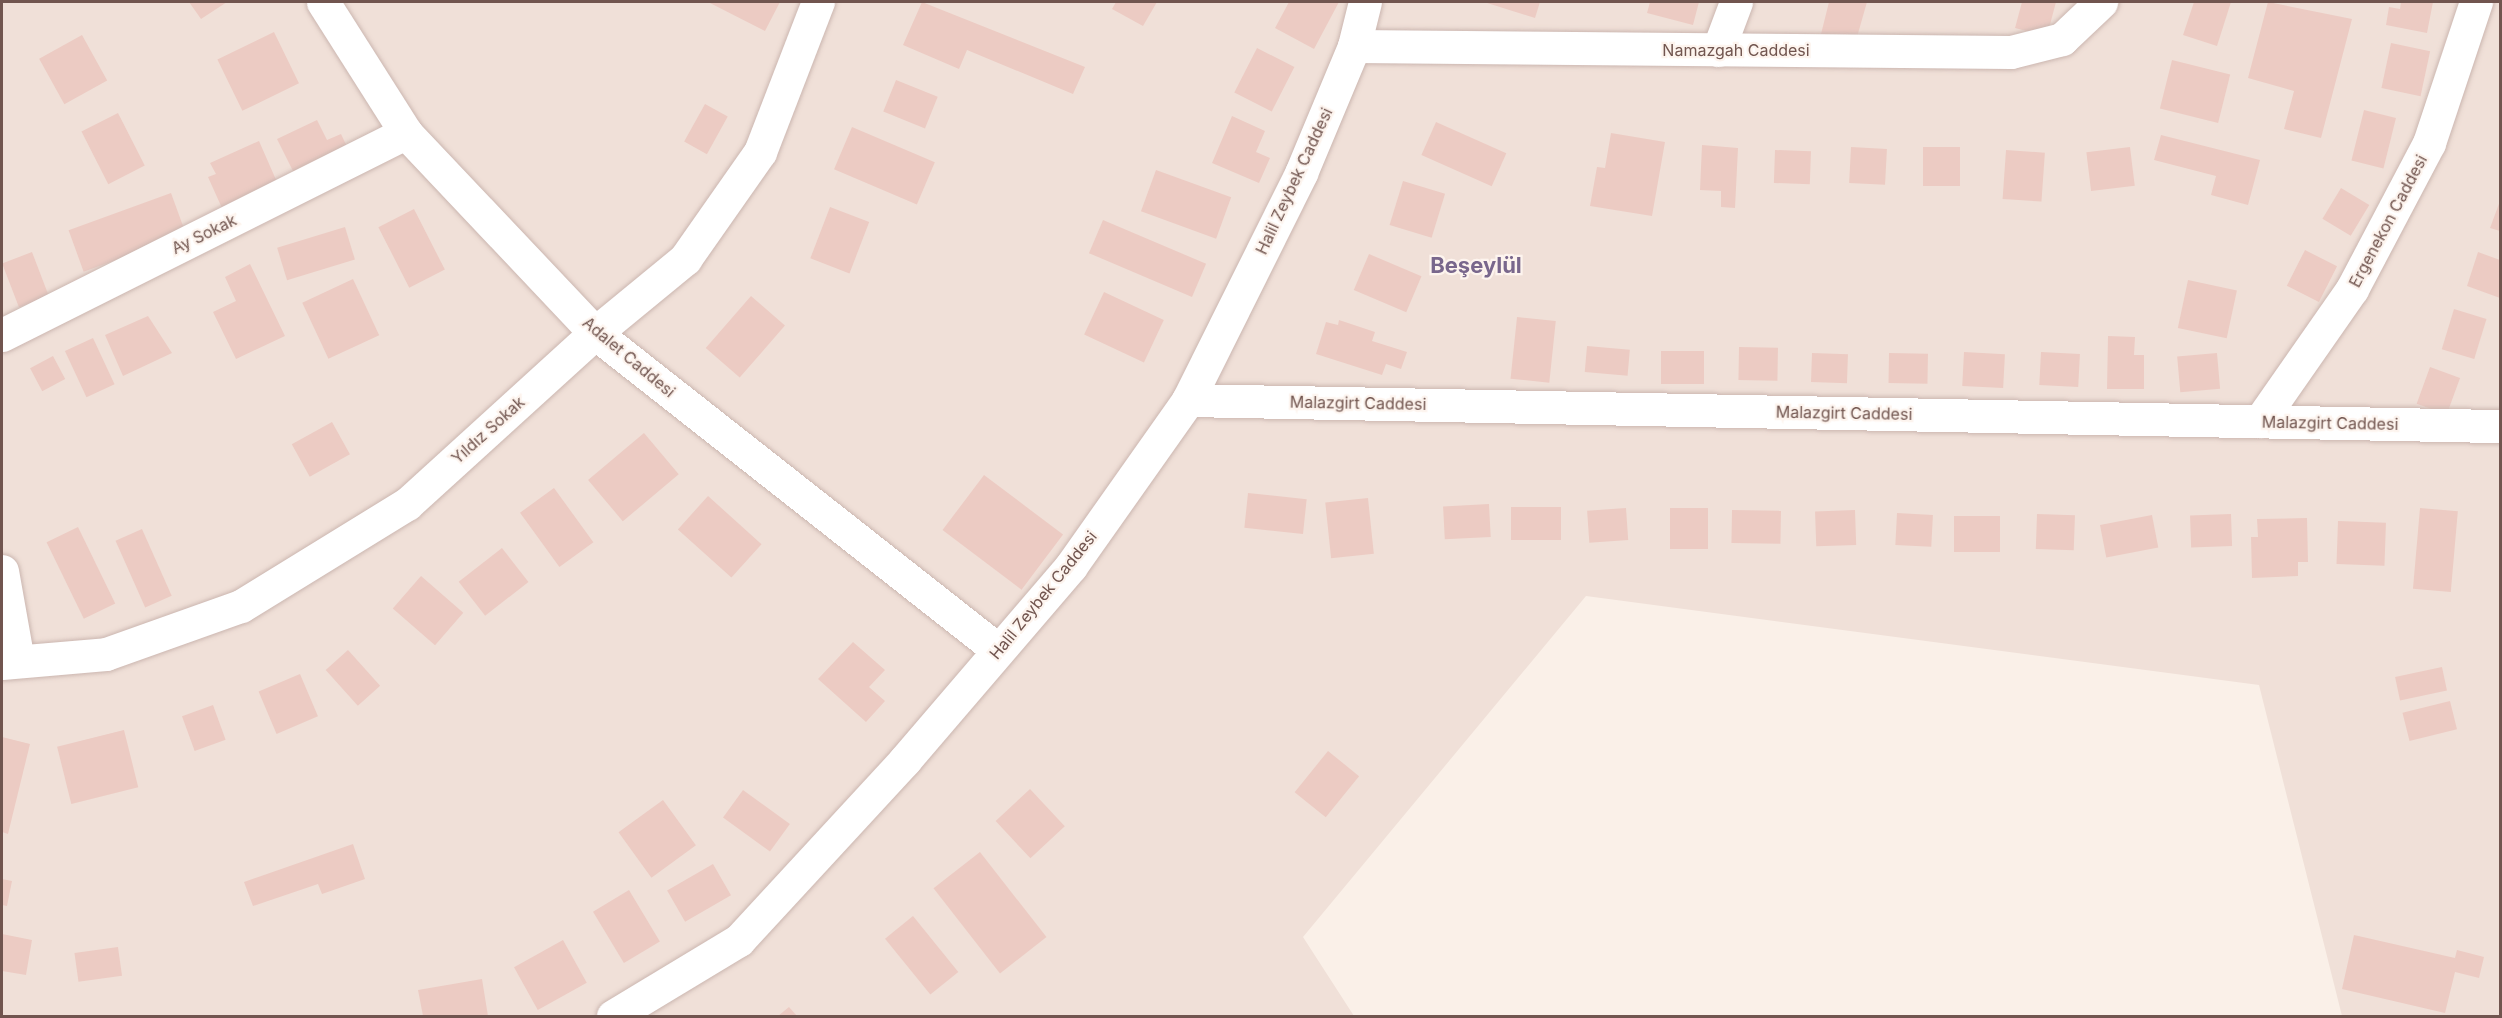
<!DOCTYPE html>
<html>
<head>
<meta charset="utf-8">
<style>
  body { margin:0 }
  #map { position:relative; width:2502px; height:1018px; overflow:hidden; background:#faf0e8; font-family:Inter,sans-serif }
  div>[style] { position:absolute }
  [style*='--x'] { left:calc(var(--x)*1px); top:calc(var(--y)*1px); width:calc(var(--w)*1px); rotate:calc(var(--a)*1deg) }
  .residential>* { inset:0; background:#f0e0d8 }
  .building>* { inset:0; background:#eccbc3; transform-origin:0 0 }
  .roads { filter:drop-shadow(0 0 2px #cbb6b0) drop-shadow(0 0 2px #cbb6b0) }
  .minor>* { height:33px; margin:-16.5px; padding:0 16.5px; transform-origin:16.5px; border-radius:16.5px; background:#fff }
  span { translate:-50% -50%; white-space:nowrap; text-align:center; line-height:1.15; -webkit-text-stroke:4.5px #fdf4ee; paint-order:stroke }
  .street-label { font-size:16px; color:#71554f }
  .district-label { font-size:22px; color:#79678c; font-weight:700 }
  .frame { position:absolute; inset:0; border:3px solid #71554f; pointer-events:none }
</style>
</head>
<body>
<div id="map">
  <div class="residential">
    <i style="clip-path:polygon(2px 2px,2500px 2px,2500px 1016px,2342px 1016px,2259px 685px,1586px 596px,1303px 937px,1354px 1016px,2px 1016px)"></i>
  </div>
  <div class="building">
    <i style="clip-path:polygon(189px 2px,227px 2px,201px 19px)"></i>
    <i style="clip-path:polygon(708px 2px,780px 2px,765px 31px)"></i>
    <i style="clip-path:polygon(922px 2px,1085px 67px,1073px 94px,967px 50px,959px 69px,903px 45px)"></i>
    <i style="clip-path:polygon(1116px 2px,1157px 2px,1143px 26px,1112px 9px)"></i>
    <i style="clip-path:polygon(1289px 2px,1339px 2px,1314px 49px,1275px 28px)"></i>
    <i style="clip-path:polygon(1484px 2px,1540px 2px,1535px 18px)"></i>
    <i style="clip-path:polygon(1650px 2px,1699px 2px,1693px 25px,1647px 13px)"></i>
    <i style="clip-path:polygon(1829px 2px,1867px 2px,1855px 44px,1821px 34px)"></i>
    <i style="clip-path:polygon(2022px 2px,2056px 2px,2047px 36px,2015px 28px)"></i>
    <i style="clip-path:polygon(2194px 2px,2231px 2px,2217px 46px,2183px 35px)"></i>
    <i style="clip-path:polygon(2268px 2px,2352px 19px,2321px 138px,2284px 129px,2294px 91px,2248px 78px)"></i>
    <i style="clip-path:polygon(2401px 2px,2433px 2px,2427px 33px,2386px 25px,2389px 7px,2400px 9px)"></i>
    <i style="left:274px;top:32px;width:57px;height:63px;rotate:64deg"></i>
    <i style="left:82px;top:35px;width:52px;height:49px;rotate:61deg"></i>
    <i style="left:2391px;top:43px;width:40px;height:46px;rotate:12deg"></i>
    <i style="left:1257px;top:48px;width:42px;height:50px;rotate:27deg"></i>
    <i style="left:2172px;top:60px;width:60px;height:50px;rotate:14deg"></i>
    <i style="left:896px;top:80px;width:45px;height:34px;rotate:22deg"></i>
    <i style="left:705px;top:104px;width:26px;height:43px;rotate:29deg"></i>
    <i style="left:2364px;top:110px;width:33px;height:52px;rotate:14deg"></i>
    <i style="left:118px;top:113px;width:59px;height:41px;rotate:63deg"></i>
    <i style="clip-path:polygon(1232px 116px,1265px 131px,1256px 152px,1270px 158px,1259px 183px,1212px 163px)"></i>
    <i style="clip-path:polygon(317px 120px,327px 140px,341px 134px,352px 157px,299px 183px,277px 139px)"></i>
    <i style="left:1436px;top:122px;width:77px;height:36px;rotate:24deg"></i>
    <i style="left:852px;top:127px;width:90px;height:46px;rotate:23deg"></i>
    <i style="clip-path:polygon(1611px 133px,1665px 142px,1652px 216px,1590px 206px,1597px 167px,1605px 168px)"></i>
    <i style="clip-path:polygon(2161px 135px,2260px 160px,2248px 205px,2211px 195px,2216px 176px,2154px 160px)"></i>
    <i style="clip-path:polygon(259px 141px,277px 182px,226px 217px,208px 177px,216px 174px,210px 163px)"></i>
    <i style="clip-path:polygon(1702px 145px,1738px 148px,1735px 208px,1721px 207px,1721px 191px,1700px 190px)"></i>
    <i style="left:1851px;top:147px;width:36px;height:36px;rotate:3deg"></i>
    <i style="left:1923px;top:147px;width:37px;height:39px"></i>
    <i style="left:2130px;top:147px;width:39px;height:44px;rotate:83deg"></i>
    <i style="left:1775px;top:150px;width:36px;height:33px;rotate:2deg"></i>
    <i style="left:2006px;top:150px;width:39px;height:49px;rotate:4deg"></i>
    <i style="left:1156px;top:170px;width:80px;height:44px;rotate:20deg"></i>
    <i style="left:1403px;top:181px;width:44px;height:46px;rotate:17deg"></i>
    <i style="left:2341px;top:188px;width:33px;height:36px;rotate:31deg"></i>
    <i style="left:171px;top:193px;width:44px;height:109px;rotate:70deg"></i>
    <i style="clip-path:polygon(2500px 201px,2500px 231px,2490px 228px)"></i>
    <i style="left:830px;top:207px;width:42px;height:55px;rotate:21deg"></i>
    <i style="left:414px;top:209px;width:68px;height:40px;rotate:63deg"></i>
    <i style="left:1103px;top:220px;width:112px;height:36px;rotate:23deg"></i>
    <i style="left:345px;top:227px;width:34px;height:71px;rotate:73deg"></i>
    <i style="left:2305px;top:250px;width:36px;height:40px;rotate:27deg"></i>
    <i style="left:32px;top:252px;width:47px;height:32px;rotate:69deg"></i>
    <i style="clip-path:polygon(2478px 252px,2500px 260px,2500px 298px,2467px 286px)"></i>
    <i style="left:1369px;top:254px;width:57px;height:39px;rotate:23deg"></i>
    <i style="clip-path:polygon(250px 264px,285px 336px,236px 359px,213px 312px,236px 301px,225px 277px)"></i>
    <i style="left:353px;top:279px;width:62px;height:56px;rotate:65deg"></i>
    <i style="left:2188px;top:280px;width:50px;height:49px;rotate:12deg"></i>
    <i style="left:1104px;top:292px;width:66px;height:47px;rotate:25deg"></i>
    <i style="left:751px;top:296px;width:45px;height:69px;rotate:41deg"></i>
    <i style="left:2454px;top:309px;width:34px;height:42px;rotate:17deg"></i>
    <i style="clip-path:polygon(148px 316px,172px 353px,123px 376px,105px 335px)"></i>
    <i style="left:1517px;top:317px;width:39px;height:62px;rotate:6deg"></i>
    <i style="clip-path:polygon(1339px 320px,1375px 332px,1372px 341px,1407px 352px,1401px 369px,1386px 364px,1382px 375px,1316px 354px,1326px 322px,1338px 325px)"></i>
    <i style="clip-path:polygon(2108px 336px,2135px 337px,2134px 355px,2144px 355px,2144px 389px,2107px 389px)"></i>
    <i style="left:93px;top:338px;width:51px;height:31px;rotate:65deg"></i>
    <i style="left:1587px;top:346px;width:43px;height:26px;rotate:5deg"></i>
    <i style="left:1739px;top:347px;width:39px;height:33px;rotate:1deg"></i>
    <i style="left:1661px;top:351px;width:43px;height:33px"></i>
    <i style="left:1964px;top:352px;width:41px;height:34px;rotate:3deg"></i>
    <i style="left:2041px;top:352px;width:39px;height:33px;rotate:3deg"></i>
    <i style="left:1812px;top:353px;width:36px;height:29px;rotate:2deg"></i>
    <i style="left:1889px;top:353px;width:39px;height:30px;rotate:1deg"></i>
    <i style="left:2217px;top:353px;width:36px;height:40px;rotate:85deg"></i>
    <i style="left:53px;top:356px;width:26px;height:26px;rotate:62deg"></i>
    <i style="left:2430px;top:367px;width:32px;height:39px;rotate:20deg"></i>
    <i style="left:332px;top:422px;width:37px;height:46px;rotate:61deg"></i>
    <i style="left:644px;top:433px;width:54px;height:73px;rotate:50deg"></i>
    <i style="left:984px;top:475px;width:99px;height:69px;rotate:37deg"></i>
    <i style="left:554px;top:488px;width:67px;height:42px;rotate:54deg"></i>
    <i style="left:1248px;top:493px;width:59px;height:35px;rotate:6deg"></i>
    <i style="left:708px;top:496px;width:72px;height:45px;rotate:42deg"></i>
    <i style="left:1368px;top:498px;width:56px;height:43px;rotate:84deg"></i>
    <i style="left:1489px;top:504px;width:33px;height:46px;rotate:87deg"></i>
    <i style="left:1561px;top:507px;width:33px;height:50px;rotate:90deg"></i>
    <i style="left:1626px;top:508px;width:32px;height:39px;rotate:86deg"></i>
    <i style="left:1670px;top:508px;width:38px;height:41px"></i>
    <i style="left:2420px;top:508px;width:38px;height:81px;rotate:5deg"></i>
    <i style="left:1732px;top:510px;width:49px;height:33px;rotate:1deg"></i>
    <i style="left:1855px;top:510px;width:35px;height:40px;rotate:88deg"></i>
    <i style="left:1897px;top:513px;width:36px;height:32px;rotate:3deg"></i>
    <i style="left:2037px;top:514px;width:38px;height:35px;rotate:2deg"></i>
    <i style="left:2231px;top:514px;width:32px;height:41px;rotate:88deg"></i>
    <i style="left:2152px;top:515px;width:33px;height:53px;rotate:79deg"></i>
    <i style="left:1954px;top:516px;width:46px;height:36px"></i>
    <i style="clip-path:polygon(2307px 518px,2308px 562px,2298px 562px,2298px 576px,2252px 578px,2251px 537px,2258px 537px,2257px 519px)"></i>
    <i style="left:2338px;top:521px;width:48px;height:43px;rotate:2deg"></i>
    <i style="left:78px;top:527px;width:85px;height:35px;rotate:64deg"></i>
    <i style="left:142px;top:529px;width:73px;height:29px;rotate:66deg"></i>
    <i style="left:502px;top:548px;width:43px;height:55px;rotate:52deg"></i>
    <i style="left:421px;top:576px;width:56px;height:43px;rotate:41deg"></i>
    <i style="clip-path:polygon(853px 642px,885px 670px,869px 687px,885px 701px,866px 722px,818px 679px)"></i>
    <i style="left:348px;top:650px;width:48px;height:30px;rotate:48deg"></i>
    <i style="left:2442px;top:667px;width:24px;height:48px;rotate:78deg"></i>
    <i style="left:300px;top:674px;width:46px;height:45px;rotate:67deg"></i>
    <i style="left:2450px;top:701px;width:29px;height:49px;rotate:76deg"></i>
    <i style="left:213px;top:705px;width:37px;height:33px;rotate:70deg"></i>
    <i style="left:124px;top:730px;width:59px;height:69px;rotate:76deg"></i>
    <i style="clip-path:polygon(2px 737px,30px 744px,8px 834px,2px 832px)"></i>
    <i style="left:1328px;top:751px;width:40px;height:53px;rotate:39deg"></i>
    <i style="left:1030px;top:789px;width:51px;height:47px;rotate:47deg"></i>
    <i style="left:743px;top:790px;width:58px;height:34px;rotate:36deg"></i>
    <i style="left:663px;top:800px;width:56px;height:55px;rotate:54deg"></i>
    <i style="clip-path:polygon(353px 844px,365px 879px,322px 894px,318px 884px,253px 906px,244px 882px)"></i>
    <i style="left:980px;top:852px;width:108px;height:59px;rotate:52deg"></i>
    <i style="left:713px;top:864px;width:36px;height:53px;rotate:60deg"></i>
    <i style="clip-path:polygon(2px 879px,12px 881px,7px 906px,2px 905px)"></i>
    <i style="left:629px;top:890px;width:60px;height:42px;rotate:59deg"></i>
    <i style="left:913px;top:916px;width:72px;height:36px;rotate:51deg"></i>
    <i style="clip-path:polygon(2px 934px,32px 940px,26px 975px,2px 971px)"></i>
    <i style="clip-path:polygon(2354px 935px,2455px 958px,2457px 950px,2484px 957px,2479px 978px,2455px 972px,2445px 1013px,2342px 989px)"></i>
    <i style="left:563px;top:940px;width:49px;height:56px;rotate:61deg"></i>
    <i style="left:118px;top:947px;width:29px;height:44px;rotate:82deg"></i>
    <i style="clip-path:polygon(482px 979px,488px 1016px,423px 1016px,418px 990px)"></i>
    <i style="clip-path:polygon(789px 1007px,797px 1016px,778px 1016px)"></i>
  </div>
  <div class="roads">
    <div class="minor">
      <i style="--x:323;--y:2;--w:155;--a:57.6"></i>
      <i style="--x:406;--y:133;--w:275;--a:46.6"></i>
      <i style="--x:595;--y:333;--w:513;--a:38.19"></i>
      <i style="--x:1354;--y:46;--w:657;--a:0.52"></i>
      <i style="--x:2011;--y:52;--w:53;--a:-14.3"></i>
      <i style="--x:2062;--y:39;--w:54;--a:-43.5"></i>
      <i style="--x:1718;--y:50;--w:51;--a:-69.4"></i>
      <i style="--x:2;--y:335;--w:452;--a:-26.6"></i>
      <i style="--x:1188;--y:400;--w:1312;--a:1.14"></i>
      <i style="--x:2260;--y:421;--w:161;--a:-55.1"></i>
      <i style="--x:2352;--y:289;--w:165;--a:-62.2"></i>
      <i style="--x:2429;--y:143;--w:149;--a:-71.6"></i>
      <i style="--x:2;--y:571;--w:91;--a:79.9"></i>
      <i style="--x:2;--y:663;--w:104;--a:-4.9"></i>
      <i style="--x:106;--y:654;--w:143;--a:-19.6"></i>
      <i style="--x:241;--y:606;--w:195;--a:-31.6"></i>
      <i style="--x:407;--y:504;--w:254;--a:-42.3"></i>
      <i style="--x:595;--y:333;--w:117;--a:-39.4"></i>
      <i style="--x:685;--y:259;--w:131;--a:-55"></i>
      <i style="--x:760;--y:152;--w:161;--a:-68.9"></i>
      <i style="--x:613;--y:1016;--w:147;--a:-31.1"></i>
      <i style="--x:739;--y:940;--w:245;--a:-47.3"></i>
      <i style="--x:905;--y:760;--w:255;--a:-49.4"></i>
      <i style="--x:1071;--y:566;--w:203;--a:-54.8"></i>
      <i style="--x:1188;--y:400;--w:254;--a:-63.5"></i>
      <i style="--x:1301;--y:173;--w:138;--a:-67.3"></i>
      <i style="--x:1354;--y:46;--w:45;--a:-76"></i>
    </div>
  </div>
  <div class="street-label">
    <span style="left:1736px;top:50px">Namazgah Caddesi</span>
    <span style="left:1294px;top:181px;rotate:-65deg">Halil Zeybek Caddesi</span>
    <span style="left:2388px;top:221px;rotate:-62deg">Ergenekon Caddesi</span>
    <span style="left:204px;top:234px;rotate:-26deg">Ay Sokak</span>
    <span style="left:629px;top:357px;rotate:40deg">Adalet Caddesi</span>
    <span style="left:1358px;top:403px;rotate:1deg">Malazgirt Caddesi</span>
    <span style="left:1844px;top:413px;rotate:1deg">Malazgirt Caddesi</span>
    <span style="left:2330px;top:423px;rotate:1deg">Malazgirt Caddesi</span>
    <span style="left:488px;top:430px;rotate:-42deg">Yıldız Sokak</span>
    <span style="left:1043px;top:595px;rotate:-51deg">Halil Zeybek Caddesi</span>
  </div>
  <div class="district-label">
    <span style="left:1476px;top:266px">Beşeylül</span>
  </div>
  <div class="frame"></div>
</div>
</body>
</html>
